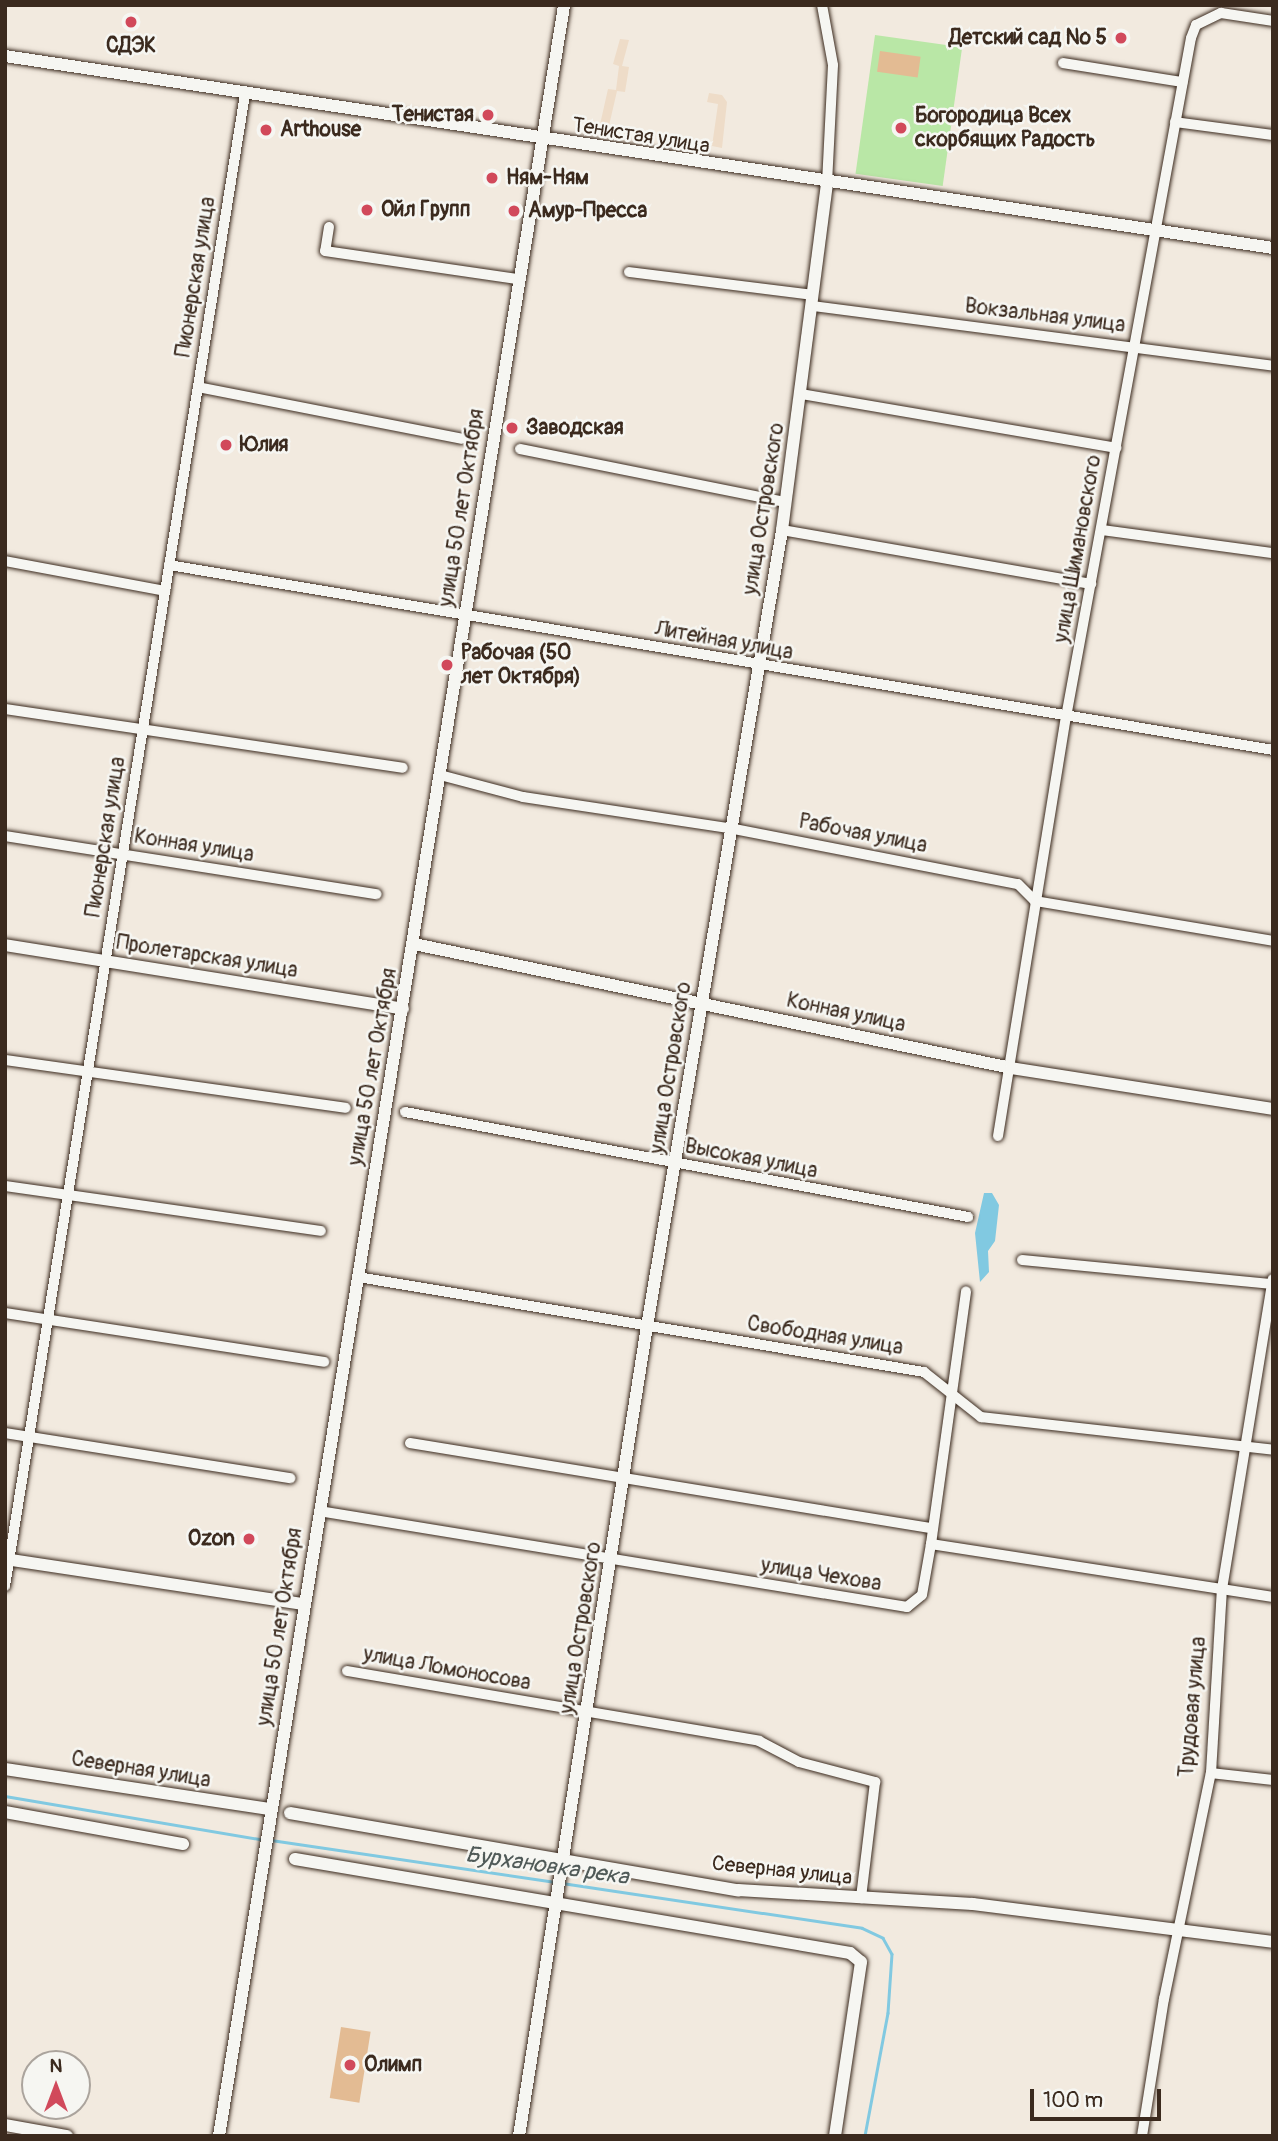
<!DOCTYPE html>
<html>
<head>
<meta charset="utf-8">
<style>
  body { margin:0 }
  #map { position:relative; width:1278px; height:2141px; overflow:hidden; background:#f2eadf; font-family:Pangolin,sans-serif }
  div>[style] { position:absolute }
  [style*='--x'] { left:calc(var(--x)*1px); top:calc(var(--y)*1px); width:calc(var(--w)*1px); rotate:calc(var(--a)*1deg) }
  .built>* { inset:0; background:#eedcc8 }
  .green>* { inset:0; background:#b9e7a6; transform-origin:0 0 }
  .water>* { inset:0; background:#81c9e1 }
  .stream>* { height:2.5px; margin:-1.25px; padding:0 1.25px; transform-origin:1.25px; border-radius:1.25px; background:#81c9e1 }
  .building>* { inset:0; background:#e3bb93; transform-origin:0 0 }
  .roads { filter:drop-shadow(0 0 2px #3b2a1e) drop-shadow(0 0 2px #3b2a1e) }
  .street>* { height:10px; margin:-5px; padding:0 5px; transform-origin:5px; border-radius:5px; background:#f6f6f2 }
  .secondary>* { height:12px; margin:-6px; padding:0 6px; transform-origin:6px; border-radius:6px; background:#f6f6f2 }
  .dots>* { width:19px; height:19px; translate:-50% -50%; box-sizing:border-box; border:4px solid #f6f6f2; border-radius:50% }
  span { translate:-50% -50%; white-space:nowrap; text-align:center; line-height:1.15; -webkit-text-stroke:5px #f6f6f2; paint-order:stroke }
  .poi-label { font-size:21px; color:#3b2a1e; font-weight:700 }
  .right { translate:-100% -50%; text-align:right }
  .left { translate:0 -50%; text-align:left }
  .street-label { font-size:21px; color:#3b2a1e }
  .water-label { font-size:23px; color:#505a58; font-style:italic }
  .frame { position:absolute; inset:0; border:7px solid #3b2a1e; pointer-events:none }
  .north { position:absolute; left:21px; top:2050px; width:70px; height:70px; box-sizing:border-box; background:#f6f6f2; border:2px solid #aba49d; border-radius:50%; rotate:0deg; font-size:19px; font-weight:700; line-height:28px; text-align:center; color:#3b2a1e }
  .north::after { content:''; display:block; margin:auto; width:24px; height:32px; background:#d1495b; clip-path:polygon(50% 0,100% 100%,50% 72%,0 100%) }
  .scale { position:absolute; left:1030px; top:2089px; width:131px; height:32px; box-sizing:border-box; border:4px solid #3b2a1e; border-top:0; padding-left:9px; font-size:21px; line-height:24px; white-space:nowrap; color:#3b2a1e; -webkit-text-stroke:5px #f6f6f2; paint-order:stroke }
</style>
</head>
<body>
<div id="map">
  <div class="built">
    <i style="clip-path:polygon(620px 39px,629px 40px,622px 66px,629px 67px,625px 92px,617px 91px,608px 130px,599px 129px,608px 89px,616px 90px,619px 66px,613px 64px)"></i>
    <i style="clip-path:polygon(709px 93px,722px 95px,727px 102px,722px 148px,712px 146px,718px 104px,707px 102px)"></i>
  </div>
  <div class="green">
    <i style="left:875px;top:35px;width:88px;height:140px;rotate:8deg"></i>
  </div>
  <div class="water">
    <i style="clip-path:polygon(984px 1193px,992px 1193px,999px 1205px,995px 1241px,988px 1251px,989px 1272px,980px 1282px,975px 1233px)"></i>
  </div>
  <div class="stream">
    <i style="--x:5;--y:1796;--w:263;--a:9.6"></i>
    <i style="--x:271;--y:1840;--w:287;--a:8.4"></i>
    <i style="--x:562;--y:1883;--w:303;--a:8.5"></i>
    <i style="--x:862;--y:1928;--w:23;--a:25"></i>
    <i style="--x:883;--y:1938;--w:18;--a:61"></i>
    <i style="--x:892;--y:1954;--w:59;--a:93.9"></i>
    <i style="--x:888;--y:2013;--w:125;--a:100.6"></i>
  </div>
  <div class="building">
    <i style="left:880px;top:51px;width:41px;height:21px;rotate:8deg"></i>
    <i style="left:341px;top:2027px;width:30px;height:72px;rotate:9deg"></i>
  </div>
  <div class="roads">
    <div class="street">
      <i style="--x:822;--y:5;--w:61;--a:79.6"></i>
      <i style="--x:833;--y:65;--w:120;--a:92.9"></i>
      <i style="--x:1063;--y:63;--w:121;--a:9.1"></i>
      <i style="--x:1175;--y:122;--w:99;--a:7.6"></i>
      <i style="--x:329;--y:227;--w:24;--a:99"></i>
      <i style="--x:325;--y:251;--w:194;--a:8.3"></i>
      <i style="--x:629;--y:272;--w:185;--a:7.1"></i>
      <i style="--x:813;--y:306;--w:464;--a:7.4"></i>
      <i style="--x:198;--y:387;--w:269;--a:11.1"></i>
      <i style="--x:801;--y:394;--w:320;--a:9.7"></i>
      <i style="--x:520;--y:449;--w:271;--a:11.3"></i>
      <i style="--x:782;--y:530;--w:314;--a:9.9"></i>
      <i style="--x:1102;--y:530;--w:173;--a:7.7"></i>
      <i style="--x:5;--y:561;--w:163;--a:10.6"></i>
      <i style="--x:169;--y:565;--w:1119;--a:9.51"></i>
      <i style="--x:5;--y:709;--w:402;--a:8.4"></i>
      <i style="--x:440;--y:775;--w:86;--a:14.8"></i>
      <i style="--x:523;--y:797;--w:208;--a:8.6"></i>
      <i style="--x:729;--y:828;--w:294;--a:11"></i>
      <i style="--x:1018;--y:884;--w:24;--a:45"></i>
      <i style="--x:1035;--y:901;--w:241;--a:9.5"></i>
      <i style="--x:5;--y:836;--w:376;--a:8.9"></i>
      <i style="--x:5;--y:1060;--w:344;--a:8"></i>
      <i style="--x:405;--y:1112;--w:573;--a:10.56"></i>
      <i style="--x:998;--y:1136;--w:424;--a:-80.8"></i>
      <i style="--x:1066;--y:717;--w:690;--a:-79.57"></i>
      <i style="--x:1191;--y:38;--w:14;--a:-69"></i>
      <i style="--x:1196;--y:25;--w:28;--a:-26"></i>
      <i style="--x:1221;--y:13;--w:53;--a:8.7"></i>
      <i style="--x:5;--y:1186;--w:319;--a:8.1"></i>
      <i style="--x:1022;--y:1260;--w:252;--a:5.5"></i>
      <i style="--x:358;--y:1277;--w:574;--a:9.53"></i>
      <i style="--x:924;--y:1372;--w:73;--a:38.3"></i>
      <i style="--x:981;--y:1417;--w:294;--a:6.4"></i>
      <i style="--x:5;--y:1313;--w:323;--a:8.7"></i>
      <i style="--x:5;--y:1433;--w:289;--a:9"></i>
      <i style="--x:410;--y:1443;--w:527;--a:9.28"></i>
      <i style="--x:319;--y:1511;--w:596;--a:9.27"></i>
      <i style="--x:907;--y:1607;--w:19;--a:-39"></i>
      <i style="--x:922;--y:1595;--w:52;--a:-80"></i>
      <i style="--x:931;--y:1544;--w:346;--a:8.8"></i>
      <i style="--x:931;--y:1544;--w:255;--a:-82.1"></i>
      <i style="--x:5;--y:1586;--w:1511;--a:-80.86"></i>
      <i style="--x:347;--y:1671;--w:418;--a:9.6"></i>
      <i style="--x:759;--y:1741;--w:45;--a:27.7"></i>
      <i style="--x:799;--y:1762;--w:79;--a:14.7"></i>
      <i style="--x:875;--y:1782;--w:117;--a:96.9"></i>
      <i style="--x:1211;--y:1773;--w:62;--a:6.4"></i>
      <i style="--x:1142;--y:2136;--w:139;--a:-80.9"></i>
      <i style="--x:1164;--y:1999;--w:231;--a:-78.3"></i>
      <i style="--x:1211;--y:1773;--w:184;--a:-86.6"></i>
      <i style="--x:1222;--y:1589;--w:314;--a:-80.7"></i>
    </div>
    <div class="secondary">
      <i style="--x:5;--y:56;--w:1282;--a:8.61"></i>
      <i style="--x:414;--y:944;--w:610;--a:11.73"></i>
      <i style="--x:1011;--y:1068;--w:265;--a:8.9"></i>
      <i style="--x:5;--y:945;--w:403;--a:9.1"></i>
      <i style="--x:5;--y:1559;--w:301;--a:8.6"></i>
      <i style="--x:5;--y:1769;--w:269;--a:8.6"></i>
      <i style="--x:5;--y:1812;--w:181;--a:10.2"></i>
      <i style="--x:290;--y:1813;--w:455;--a:9.8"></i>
      <i style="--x:738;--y:1890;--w:235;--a:3.4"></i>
      <i style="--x:973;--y:1904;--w:302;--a:7.2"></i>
      <i style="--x:295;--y:1859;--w:563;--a:9.61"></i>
      <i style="--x:850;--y:1953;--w:14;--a:39"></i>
      <i style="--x:861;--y:1962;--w:176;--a:98.5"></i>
      <i style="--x:5;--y:2125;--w:63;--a:10.1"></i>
      <i style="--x:219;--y:2136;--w:2159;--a:-80.8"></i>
      <i style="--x:519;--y:2136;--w:820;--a:-81.02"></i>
      <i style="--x:647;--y:1326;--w:807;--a:-80.37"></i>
      <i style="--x:782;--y:530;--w:348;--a:-82.6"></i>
    </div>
  </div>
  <div class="dots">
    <i style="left:131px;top:22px;background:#d1495b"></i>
    <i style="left:1121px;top:38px;background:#d1495b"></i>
    <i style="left:488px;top:115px;background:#d1495b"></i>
    <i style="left:901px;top:128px;background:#d1495b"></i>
    <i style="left:266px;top:130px;background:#d1495b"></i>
    <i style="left:492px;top:178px;background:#d1495b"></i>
    <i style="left:367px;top:210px;background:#d1495b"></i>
    <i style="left:514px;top:211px;background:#d1495b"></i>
    <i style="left:512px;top:428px;background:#d1495b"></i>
    <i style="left:226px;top:445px;background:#d1495b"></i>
    <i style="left:447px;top:665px;background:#d1495b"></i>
    <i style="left:249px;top:1539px;background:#d1495b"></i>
    <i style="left:350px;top:2065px;background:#d1495b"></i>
  </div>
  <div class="poi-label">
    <span class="right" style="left:1107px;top:38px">Детский сад № 5</span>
    <span style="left:131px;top:46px">СДЭК</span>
    <span class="right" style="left:474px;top:115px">Тенистая</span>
    <span class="left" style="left:915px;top:128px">Богородица Всех<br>скорбящих Радость</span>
    <span class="left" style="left:280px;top:130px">Arthouse</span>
    <span class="left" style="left:506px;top:178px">Ням-Ням</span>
    <span class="left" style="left:381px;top:210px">Ойл Групп</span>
    <span class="left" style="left:528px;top:211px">Амур-Пресса</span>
    <span class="left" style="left:526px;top:428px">Заводская</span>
    <span class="left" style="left:240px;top:445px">Юлия</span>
    <span class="left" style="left:461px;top:665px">Рабочая (50<br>лет Октября)</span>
    <span class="right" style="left:235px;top:1539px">Ozon</span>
    <span class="left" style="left:364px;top:2065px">Олимп</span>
  </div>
  <div class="street-label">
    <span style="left:641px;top:136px;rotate:9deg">Тенистая улица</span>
    <span style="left:196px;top:277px;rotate:-81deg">Пионерская улица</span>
    <span style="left:1045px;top:316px;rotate:7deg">Вокзальная улица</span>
    <span style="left:462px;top:508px;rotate:-81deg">улица 50 лет Октября</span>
    <span style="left:764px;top:509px;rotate:-81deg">улица Островского</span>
    <span style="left:1078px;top:549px;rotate:-80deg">улица Шимановского</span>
    <span style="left:724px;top:641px;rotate:10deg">Литейная улица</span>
    <span style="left:863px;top:834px;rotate:11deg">Рабочая улица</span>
    <span style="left:106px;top:837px;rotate:-81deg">Пионерская улица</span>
    <span style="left:194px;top:846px;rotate:9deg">Конная улица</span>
    <span style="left:207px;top:957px;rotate:9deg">Пролетарская улица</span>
    <span style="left:846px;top:1013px;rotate:12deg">Конная улица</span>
    <span style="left:373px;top:1067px;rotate:-80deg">улица 50 лет Октября</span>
    <span style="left:671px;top:1068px;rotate:-81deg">улица Островского</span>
    <span style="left:751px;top:1159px;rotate:11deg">Высокая улица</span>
    <span style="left:825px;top:1336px;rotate:9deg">Свободная улица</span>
    <span style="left:821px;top:1575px;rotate:9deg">улица Чехова</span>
    <span style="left:280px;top:1627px;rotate:-81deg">улица 50 лет Октября</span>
    <span style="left:581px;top:1628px;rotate:-81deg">улица Островского</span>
    <span style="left:447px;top:1669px;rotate:10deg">улица Ломоносова</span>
    <span style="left:1193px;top:1707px;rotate:-85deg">Трудовая улица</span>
    <span style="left:141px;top:1770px;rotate:9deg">Северная улица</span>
    <span style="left:782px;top:1871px;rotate:6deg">Северная улица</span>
  </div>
  <div class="water-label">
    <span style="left:547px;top:1866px;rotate:8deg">Бурхановка река</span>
  </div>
  <div class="frame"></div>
  <div class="north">N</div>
  <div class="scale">100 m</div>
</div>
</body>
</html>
